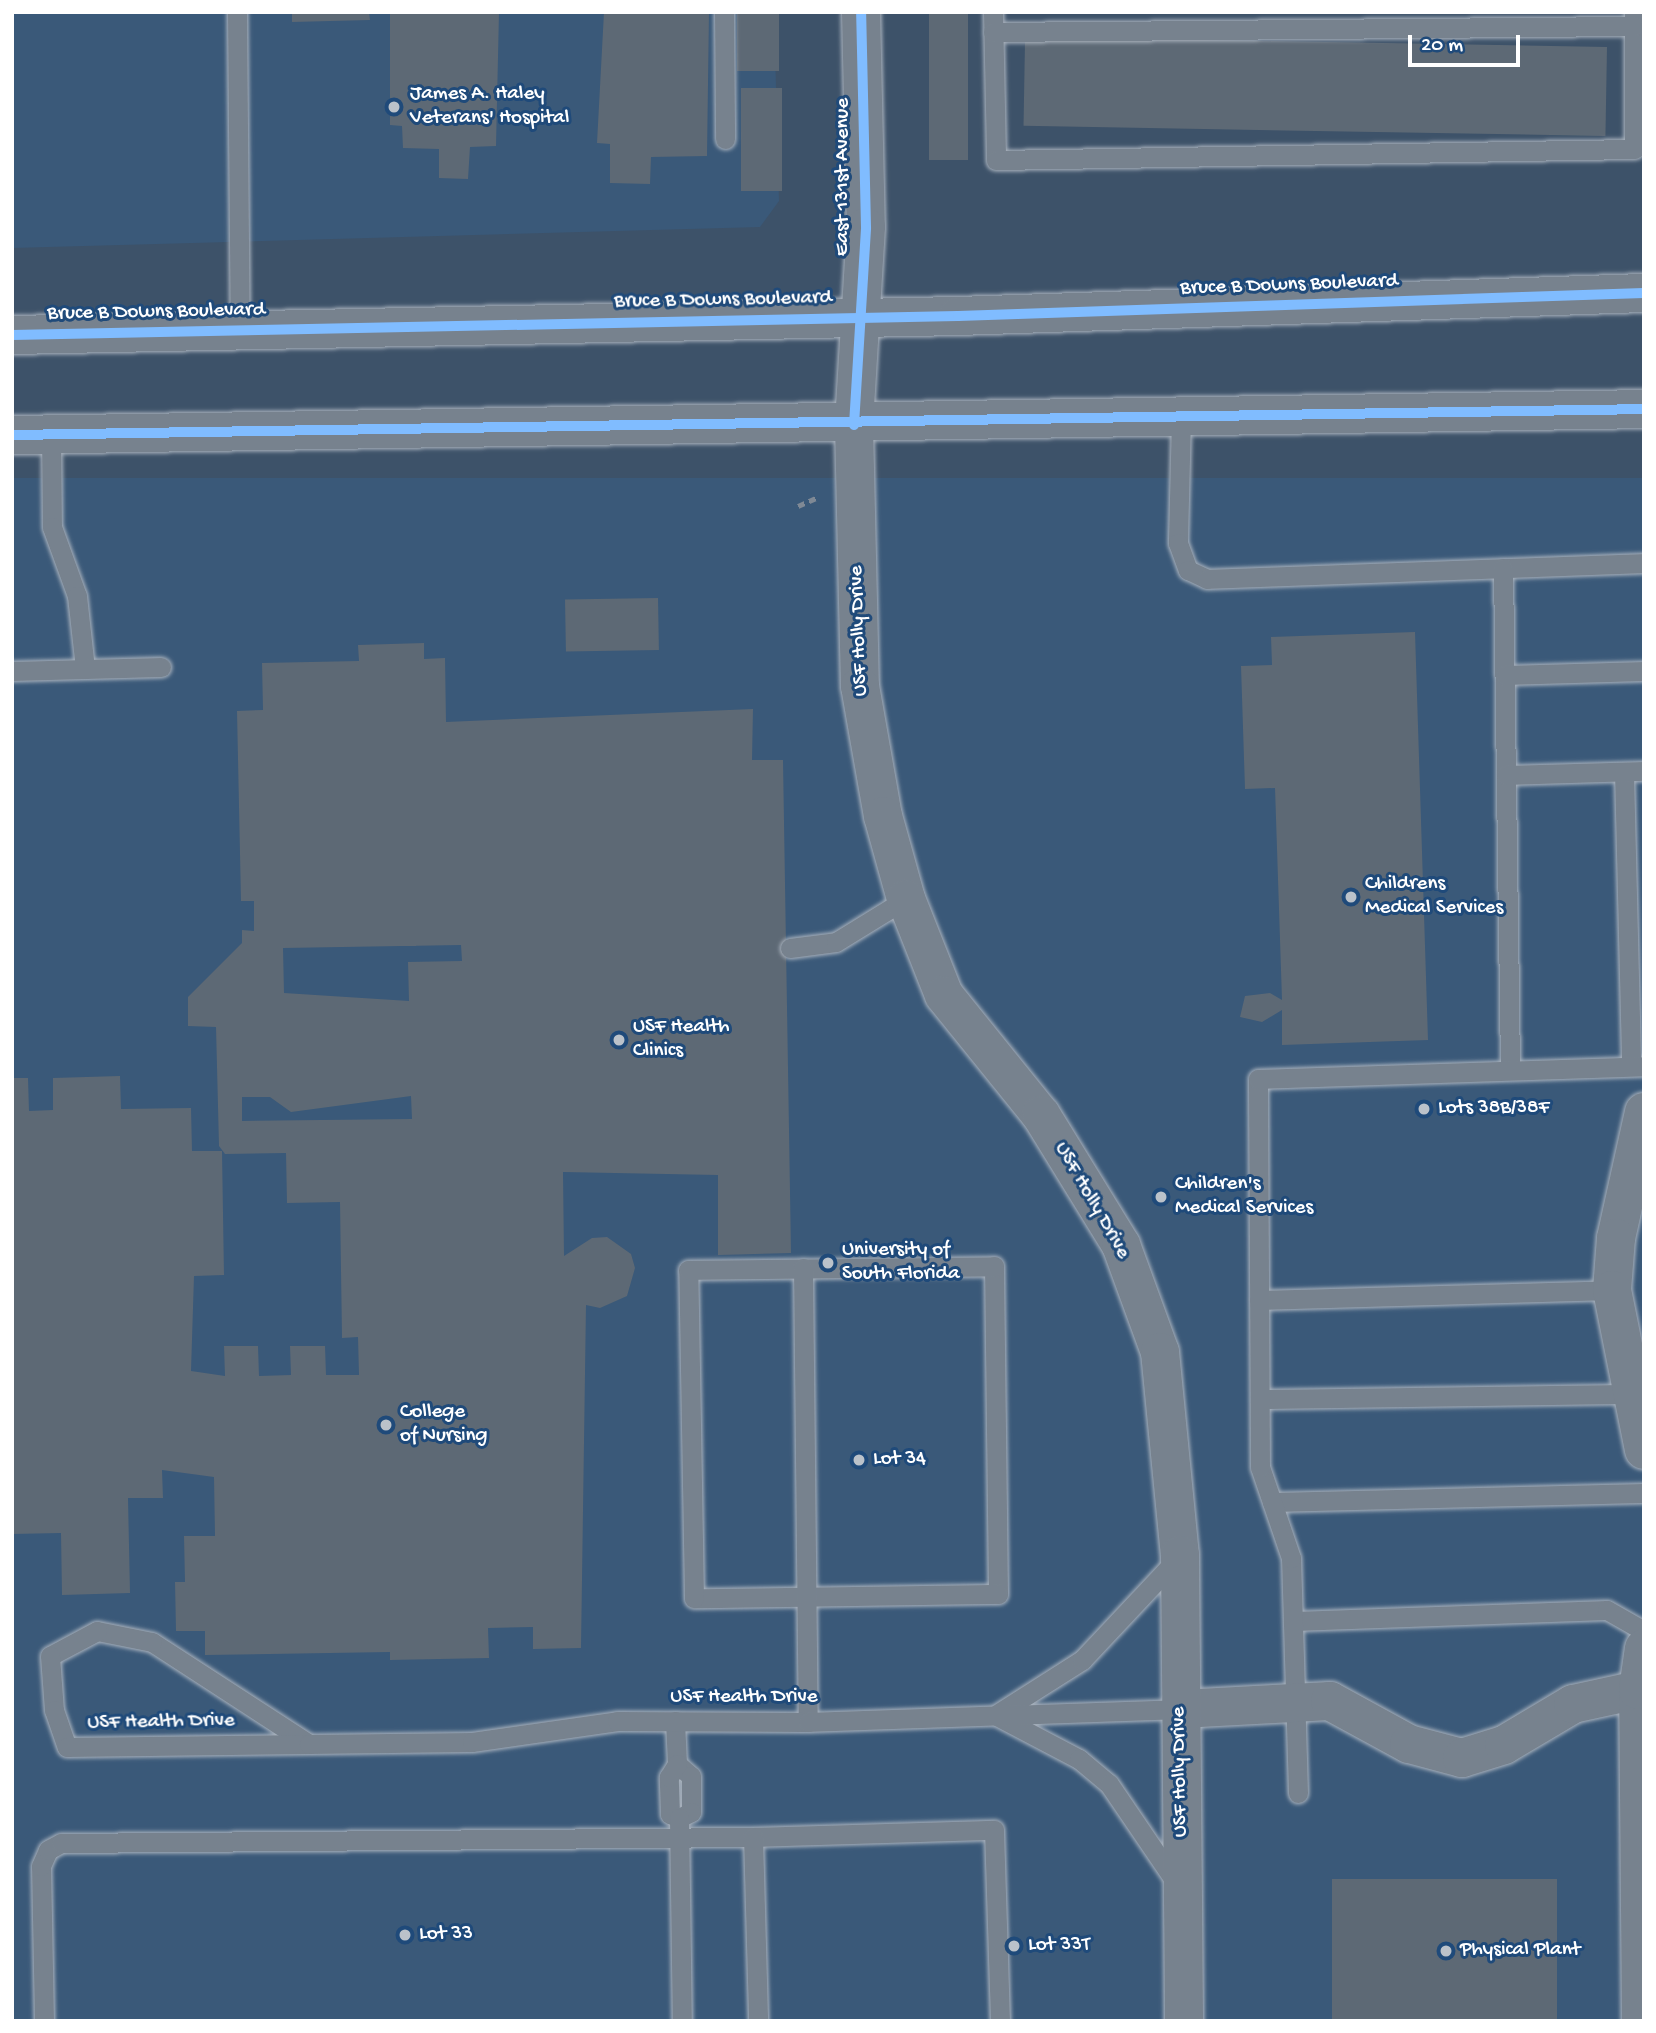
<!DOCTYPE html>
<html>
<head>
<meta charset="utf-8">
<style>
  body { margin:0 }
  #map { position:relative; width:1656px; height:2033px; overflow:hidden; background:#3d5269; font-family:"Gochi Hand",sans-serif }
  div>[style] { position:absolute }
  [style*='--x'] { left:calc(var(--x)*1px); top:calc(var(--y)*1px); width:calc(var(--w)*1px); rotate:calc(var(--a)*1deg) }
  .built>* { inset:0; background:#3a5979; transform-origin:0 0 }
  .building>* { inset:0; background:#5d6975; transform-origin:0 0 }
  .path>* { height:4.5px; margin-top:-2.25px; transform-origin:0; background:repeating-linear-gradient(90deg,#7f8995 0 7px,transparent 0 12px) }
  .roads { filter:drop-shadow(0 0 2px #a8b1bc) drop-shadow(0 0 2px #a8b1bc) }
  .service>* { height:19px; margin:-9.5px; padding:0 9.5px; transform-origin:9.5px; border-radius:9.5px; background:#77828e }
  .minor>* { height:38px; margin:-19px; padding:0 19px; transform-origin:19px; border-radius:19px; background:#77828e }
  .tertiary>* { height:38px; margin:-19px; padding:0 19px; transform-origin:19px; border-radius:19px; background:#77828e }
  .secondary>* { height:38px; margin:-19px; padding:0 19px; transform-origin:19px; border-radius:19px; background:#77828e }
  .cycleway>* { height:10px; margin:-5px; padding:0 5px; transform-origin:5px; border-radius:5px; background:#80bcff }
  .dots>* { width:19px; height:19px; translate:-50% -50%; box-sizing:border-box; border:4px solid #1f4a7a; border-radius:50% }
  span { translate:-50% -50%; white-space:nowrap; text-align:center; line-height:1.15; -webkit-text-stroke:6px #1f4a7a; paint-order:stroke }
  .poi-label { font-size:21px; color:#fff }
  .left { translate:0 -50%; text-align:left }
  .street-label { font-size:21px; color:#fff }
  .frame { position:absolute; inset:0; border:14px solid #fff; pointer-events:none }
  .scale { position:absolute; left:1408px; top:35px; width:112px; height:32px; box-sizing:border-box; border:4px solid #fff; border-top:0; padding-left:9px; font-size:21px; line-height:24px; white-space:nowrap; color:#fff; -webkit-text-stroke:5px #1f4a7a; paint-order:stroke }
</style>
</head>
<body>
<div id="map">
  <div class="built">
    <i style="clip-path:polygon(12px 12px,774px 12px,779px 201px,760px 227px,12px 248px)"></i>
    <i style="left:1644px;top:478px;width:1543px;height:1632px;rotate:90deg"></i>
  </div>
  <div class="building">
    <i style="clip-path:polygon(292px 12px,369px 12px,370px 20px,292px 22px)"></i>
    <i style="clip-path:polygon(390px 12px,499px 12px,496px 146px,470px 147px,468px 179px,439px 178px,439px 149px,403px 148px,402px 126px,390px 125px)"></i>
    <i style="clip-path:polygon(604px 12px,709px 12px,707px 156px,651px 157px,650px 184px,610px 183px,610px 144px,597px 143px)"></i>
    <i style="left:737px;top:12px;width:42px;height:59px"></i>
    <i style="left:929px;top:12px;width:39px;height:148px"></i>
    <i style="left:1607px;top:47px;width:89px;height:582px;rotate:91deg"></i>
    <i style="left:741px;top:88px;width:41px;height:103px"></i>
    <i style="left:658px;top:598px;width:52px;height:93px;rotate:89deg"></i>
    <i style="clip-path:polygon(1415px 632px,1428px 1040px,1282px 1045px,1282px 1010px,1262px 1022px,1240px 1017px,1245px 996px,1270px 993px,1282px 1000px,1275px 788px,1245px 789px,1241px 666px,1272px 665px,1271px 637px)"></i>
    <i style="clip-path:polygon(evenodd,424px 643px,424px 659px,445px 658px,446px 722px,753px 709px,752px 760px,783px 760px,791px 1253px,718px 1255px,718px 1175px,563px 1172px,564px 1256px,592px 1238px,607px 1237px,631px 1254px,635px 1268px,627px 1296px,600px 1308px,586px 1305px,581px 1648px,533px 1649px,533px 1627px,488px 1628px,489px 1658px,390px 1660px,390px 1652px,205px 1655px,205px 1631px,176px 1631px,175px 1582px,185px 1582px,184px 1536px,215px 1536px,214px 1477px,162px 1470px,163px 1498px,128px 1498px,130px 1593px,62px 1595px,61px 1533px,12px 1534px,12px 1078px,28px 1078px,29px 1111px,53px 1110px,53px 1078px,120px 1076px,121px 1109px,191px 1108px,192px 1151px,222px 1151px,224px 1275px,194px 1276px,191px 1371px,225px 1376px,224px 1346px,258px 1346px,259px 1376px,291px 1375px,290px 1346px,325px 1346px,326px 1375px,359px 1375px,358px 1337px,342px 1338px,340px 1202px,287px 1203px,286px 1153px,225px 1154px,219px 1146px,216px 1027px,188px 1026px,188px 997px,242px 943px,242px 930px,254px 931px,254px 901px,241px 901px,237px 711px,263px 710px,262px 663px,359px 661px,358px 645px,424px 643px,461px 945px,462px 961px,408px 962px,409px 1001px,284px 993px,283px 948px,461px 945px,424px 643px,411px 1096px,412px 1119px,242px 1121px,242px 1097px,270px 1097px,291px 1112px,411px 1096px)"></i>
    <i style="left:1557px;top:1879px;width:142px;height:225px;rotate:90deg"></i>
  </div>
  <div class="path">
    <i style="--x:798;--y:506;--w:20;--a:-24"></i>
  </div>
  <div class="roads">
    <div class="service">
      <i style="--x:237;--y:12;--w:319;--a:89.5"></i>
      <i style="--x:724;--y:12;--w:127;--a:89.5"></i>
      <i style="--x:993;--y:12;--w:148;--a:88.8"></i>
      <i style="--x:996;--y:160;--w:638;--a:-0.99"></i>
      <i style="--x:1634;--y:149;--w:137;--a:-90"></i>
      <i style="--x:993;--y:32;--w:641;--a:-0.54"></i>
      <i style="--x:1181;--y:417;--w:126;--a:91.4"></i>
      <i style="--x:1178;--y:543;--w:29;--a:70"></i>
      <i style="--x:1188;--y:570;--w:21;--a:25"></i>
      <i style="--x:1207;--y:579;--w:437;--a:-2.1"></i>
      <i style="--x:51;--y:434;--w:93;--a:89.4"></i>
      <i style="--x:52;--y:527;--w:73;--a:70.1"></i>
      <i style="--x:77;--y:596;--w:73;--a:83.7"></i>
      <i style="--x:1503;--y:568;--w:500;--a:89.2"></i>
      <i style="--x:12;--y:671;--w:149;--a:-1.5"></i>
      <i style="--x:1505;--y:675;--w:139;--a:-1.6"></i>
      <i style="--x:1624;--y:772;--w:292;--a:88.6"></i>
      <i style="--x:1506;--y:775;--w:138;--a:-1.7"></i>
      <i style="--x:790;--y:948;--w:46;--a:-7.4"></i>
      <i style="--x:836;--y:942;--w:82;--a:-31.6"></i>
      <i style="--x:994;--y:1266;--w:328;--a:89.3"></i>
      <i style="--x:998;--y:1594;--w:304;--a:179.2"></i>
      <i style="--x:694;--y:1598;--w:328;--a:-91"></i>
      <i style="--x:688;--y:1270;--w:306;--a:-0.7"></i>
      <i style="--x:803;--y:1268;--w:454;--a:89.4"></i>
      <i style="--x:1259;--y:1300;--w:353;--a:-1.6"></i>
      <i style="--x:1260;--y:1399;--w:371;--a:-0.8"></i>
      <i style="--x:1272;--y:1502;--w:372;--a:-1.4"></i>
      <i style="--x:1294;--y:1621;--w:313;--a:-2"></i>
      <i style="--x:1607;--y:1610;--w:43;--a:29.6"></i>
      <i style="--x:997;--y:1714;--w:101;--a:-32.4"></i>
      <i style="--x:1082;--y:1660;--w:137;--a:-46.8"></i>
      <i style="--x:997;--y:1716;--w:93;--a:27.7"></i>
      <i style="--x:1079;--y:1759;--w:39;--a:40"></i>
      <i style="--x:1109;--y:1784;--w:121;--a:55.8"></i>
      <i style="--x:675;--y:1721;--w:43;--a:87.3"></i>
      <i style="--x:309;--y:1744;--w:187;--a:-147"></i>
      <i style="--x:152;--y:1642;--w:56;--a:-168.7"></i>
      <i style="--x:97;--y:1631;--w:53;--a:152"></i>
      <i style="--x:50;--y:1656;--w:54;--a:85.8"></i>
      <i style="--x:54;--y:1710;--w:39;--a:71"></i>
      <i style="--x:67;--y:1747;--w:242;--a:-0.7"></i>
      <i style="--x:309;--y:1744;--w:163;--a:-0.7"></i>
      <i style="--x:472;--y:1742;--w:147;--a:-8.2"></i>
      <i style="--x:617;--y:1721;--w:191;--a:0.3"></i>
      <i style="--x:808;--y:1722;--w:373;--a:-2"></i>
      <i style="--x:677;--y:1764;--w:18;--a:41"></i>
      <i style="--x:691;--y:1776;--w:36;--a:90"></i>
      <i style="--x:691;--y:1812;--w:13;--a:153"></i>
      <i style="--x:679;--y:1818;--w:10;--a:-156"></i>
      <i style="--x:670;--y:1814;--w:37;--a:-92"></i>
      <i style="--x:669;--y:1777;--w:15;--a:-58"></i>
      <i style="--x:1298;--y:1793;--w:235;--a:-91.7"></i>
      <i style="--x:1291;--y:1558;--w:96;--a:-108.8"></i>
      <i style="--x:1260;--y:1467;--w:388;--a:-90.3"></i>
      <i style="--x:1258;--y:1079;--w:386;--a:-1.9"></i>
      <i style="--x:679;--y:1818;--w:203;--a:89.2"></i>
      <i style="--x:753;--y:1837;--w:241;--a:-1.7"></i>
      <i style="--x:994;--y:1830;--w:191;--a:88.2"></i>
      <i style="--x:44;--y:2021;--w:155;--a:-91.1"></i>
      <i style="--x:41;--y:1866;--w:17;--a:-66"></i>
      <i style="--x:48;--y:1850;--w:15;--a:-28"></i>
      <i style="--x:61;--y:1843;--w:692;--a:-0.5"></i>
      <i style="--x:753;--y:1837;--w:184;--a:88.4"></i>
    </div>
    <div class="minor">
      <i style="--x:1644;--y:1112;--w:129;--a:102.5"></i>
      <i style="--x:1616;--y:1238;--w:52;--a:94.4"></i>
      <i style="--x:1612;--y:1290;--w:163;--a:78.7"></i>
      <i style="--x:1181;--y:1709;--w:149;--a:-3.1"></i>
      <i style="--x:1330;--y:1701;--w:90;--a:28.6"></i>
      <i style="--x:1409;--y:1744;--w:55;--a:14.8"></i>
      <i style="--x:1462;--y:1758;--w:44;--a:-17.2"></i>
      <i style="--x:1504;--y:1745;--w:80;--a:-30.7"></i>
      <i style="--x:1573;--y:1704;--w:66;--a:-12.2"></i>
      <i style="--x:1641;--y:2021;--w:331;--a:-90.5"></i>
      <i style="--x:1638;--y:1690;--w:42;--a:-81.9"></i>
    </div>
    <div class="tertiary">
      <i style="--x:861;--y:12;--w:215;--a:88.7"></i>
      <i style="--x:866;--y:227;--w:198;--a:93.5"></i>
      <i style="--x:854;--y:425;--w:261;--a:88.7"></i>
      <i style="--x:860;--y:686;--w:132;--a:80"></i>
      <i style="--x:883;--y:816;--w:86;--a:74.5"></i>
      <i style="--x:906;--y:899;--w:103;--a:68.4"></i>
      <i style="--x:944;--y:995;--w:154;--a:51.1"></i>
      <i style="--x:1041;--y:1115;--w:153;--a:58.4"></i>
      <i style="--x:1121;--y:1245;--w:114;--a:70"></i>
      <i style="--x:1160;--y:1352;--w:204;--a:84.4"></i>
      <i style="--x:1180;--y:1555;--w:466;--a:89.5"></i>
    </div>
    <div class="secondary">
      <i style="--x:12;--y:335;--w:946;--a:-1.15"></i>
      <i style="--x:958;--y:316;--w:686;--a:-1.92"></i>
      <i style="--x:12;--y:435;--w:1632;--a:-0.91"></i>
    </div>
  </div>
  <div class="cycleway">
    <i style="--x:12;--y:335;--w:946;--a:-1.15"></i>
    <i style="--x:958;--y:316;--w:686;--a:-1.92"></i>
    <i style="--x:854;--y:425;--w:198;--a:-86.5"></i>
    <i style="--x:866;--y:227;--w:215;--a:-91.3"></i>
    <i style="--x:12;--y:435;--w:1632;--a:-0.91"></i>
  </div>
  <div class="dots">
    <i style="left:394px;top:107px;background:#bbc2ca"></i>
    <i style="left:1351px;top:897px;background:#bbc2ca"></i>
    <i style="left:619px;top:1040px;background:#bbc2ca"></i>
    <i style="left:1424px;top:1109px;background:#bbc2ca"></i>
    <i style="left:1161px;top:1197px;background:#bbc2ca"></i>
    <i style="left:828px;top:1263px;background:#bbc2ca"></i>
    <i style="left:386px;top:1425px;background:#bbc2ca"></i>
    <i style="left:859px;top:1460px;background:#bbc2ca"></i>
    <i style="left:405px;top:1935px;background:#bbc2ca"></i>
    <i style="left:1014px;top:1946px;background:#bbc2ca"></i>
    <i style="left:1446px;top:1951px;background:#bbc2ca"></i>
  </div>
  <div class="poi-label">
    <span class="left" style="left:410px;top:107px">James A. Haley<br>Veterans' Hospital</span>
    <span class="left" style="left:1365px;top:897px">Childrens<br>Medical Services</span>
    <span class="left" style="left:633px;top:1040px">USF Health<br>Clinics</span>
    <span class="left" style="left:1438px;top:1109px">Lots 38B/38F</span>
    <span class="left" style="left:1175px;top:1197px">Children's<br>Medical Services</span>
    <span class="left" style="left:842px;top:1263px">University of<br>South Florida</span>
    <span class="left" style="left:400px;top:1425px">College<br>of Nursing</span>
    <span class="left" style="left:873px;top:1460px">Lot 34</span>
    <span class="left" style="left:419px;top:1935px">Lot 33</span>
    <span class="left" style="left:1028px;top:1946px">Lot 33T</span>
    <span class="left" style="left:1460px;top:1951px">Physical Plant</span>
  </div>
  <div class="street-label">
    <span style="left:844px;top:177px;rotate:-90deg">East 131st Avenue</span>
    <span style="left:1289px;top:286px;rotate:-2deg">Bruce B Downs Boulevard</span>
    <span style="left:723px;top:301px;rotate:-1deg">Bruce B Downs Boulevard</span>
    <span style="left:156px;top:313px;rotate:-1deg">Bruce B Downs Boulevard</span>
    <span style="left:860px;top:631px;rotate:-92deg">USF Holly Drive</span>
    <span style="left:1091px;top:1201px;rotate:60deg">USF Holly Drive</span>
    <span style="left:744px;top:1698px">USF Health Drive</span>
    <span style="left:161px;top:1723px;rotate:-1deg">USF Health Drive</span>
    <span style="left:1181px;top:1772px;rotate:-91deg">USF Holly Drive</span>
  </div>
  <div class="frame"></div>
  <div class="scale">20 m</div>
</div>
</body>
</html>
